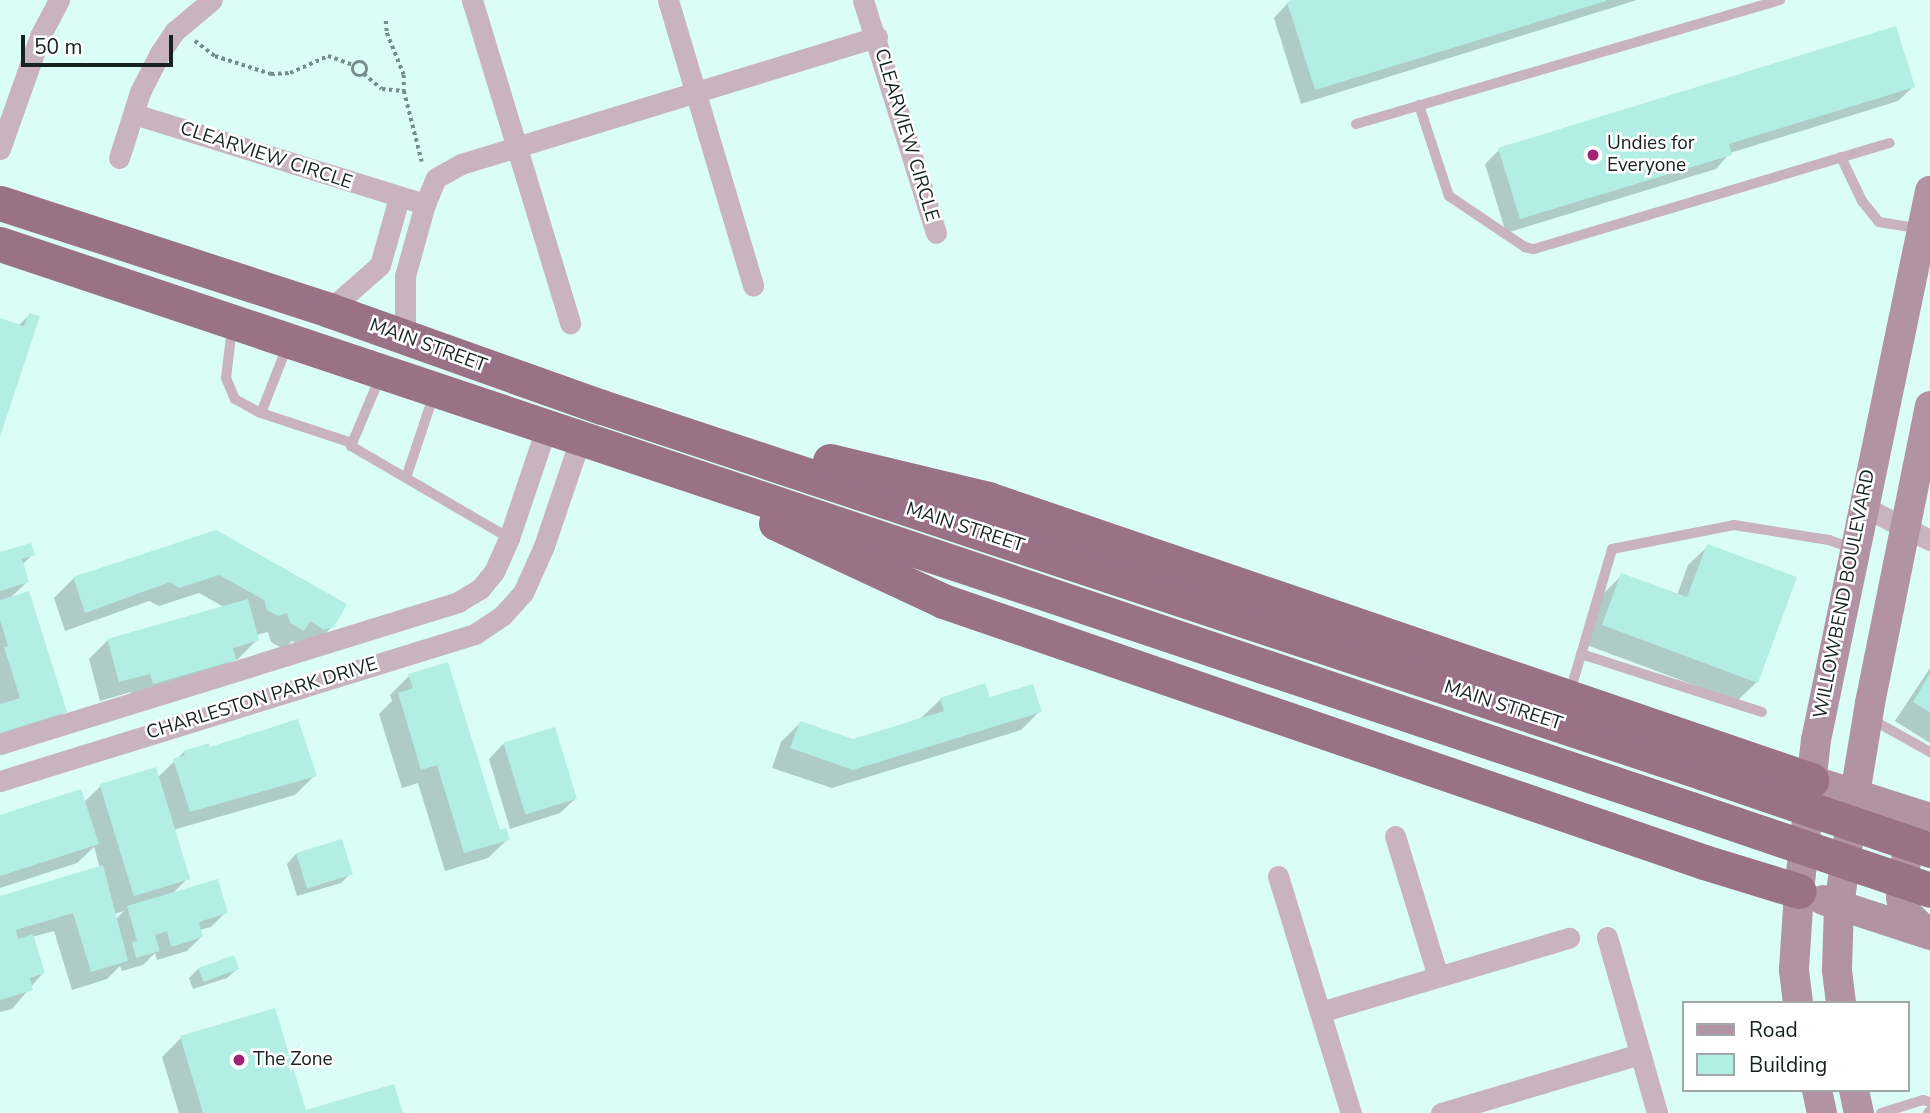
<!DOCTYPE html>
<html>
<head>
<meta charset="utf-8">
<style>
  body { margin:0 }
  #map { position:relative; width:1930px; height:1113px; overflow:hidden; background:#dafef7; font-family:"Nunito Sans",sans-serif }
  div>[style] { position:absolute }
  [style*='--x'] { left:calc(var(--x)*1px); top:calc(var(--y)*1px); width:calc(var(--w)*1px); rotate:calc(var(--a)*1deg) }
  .shadow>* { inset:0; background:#0003 }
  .building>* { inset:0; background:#b2eee3; transform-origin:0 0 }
  .path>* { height:3.5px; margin-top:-1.75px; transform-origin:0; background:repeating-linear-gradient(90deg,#768e8a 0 3.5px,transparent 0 7px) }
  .path>.ring { margin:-1.75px; padding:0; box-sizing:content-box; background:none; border:3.5px solid #768e8a; border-radius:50% }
  .service>* { height:10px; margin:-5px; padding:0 5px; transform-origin:5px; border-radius:5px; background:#c8b3be }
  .minor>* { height:21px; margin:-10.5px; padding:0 10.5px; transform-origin:10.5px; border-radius:10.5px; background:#c8b3be }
  .secondary>* { height:30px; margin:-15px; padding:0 15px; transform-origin:15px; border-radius:15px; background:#b293a3 }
  .trunk>* { height:35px; margin:-17.5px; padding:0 17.5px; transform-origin:17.5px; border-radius:17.5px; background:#9a7288 }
  .trunk-bridge>* { height:35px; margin:-17.5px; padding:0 17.5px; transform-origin:17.5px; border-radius:17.5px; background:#9a7288 }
  .dots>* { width:19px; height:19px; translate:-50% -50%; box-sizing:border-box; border:4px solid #fff; border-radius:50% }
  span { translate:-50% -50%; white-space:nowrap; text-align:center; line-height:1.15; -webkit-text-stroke:5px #fff; paint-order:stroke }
  .street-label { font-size:19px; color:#152220 }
  .poi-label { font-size:19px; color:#152220 }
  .left { translate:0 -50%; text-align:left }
  .legend { position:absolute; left:1682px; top:1001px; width:228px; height:91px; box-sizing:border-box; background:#fff; border:2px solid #a1a7a6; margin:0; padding:9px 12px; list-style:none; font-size:21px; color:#152220 }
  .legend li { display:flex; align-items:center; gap:14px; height:35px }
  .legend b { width:35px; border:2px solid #a1a7a6 }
  .scale { position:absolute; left:21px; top:35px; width:152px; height:32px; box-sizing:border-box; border:4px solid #152220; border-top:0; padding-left:9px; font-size:21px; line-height:24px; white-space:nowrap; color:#152220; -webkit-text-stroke:5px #fff; paint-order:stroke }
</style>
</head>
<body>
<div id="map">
  <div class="shadow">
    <i style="clip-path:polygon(1298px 0,1637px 0,1301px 104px,1274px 18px,1288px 3px)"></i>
    <i style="clip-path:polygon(1913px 87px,1898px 101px,1730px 153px,1716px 169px,1506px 233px,1485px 164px,1499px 150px)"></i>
    <i style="clip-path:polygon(29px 315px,0 433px,0 320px,18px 326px)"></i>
    <i style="clip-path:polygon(216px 532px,333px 626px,313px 645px,304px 648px,292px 641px,284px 649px,271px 642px,268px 632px,256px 635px,257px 640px,238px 659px,134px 702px,131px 692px,100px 701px,89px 659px,108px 640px,224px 607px,199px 593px,159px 606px,149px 601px,65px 631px,54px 598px,74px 578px)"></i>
    <i style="clip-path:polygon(1708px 546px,1757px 682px,1737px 701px,1584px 644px,1603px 594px,1622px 575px,1677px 595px,1688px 565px)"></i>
    <i style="clip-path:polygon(0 554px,33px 554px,22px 565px,27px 582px,9px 599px,65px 712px,45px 731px,0 745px)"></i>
    <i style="clip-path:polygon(1930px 668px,1930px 743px,1895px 721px)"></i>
    <i style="clip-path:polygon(409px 676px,498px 833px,508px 839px,488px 858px,445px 871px,418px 783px,402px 788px,379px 714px,392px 701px,390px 695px)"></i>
    <i style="clip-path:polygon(941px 699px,1040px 711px,1021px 730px,832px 788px,772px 768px,781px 742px,800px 723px,853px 741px,921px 718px)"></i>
    <i style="clip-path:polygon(503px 744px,575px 799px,560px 813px,510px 829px,489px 759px)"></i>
    <i style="clip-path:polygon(evenodd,209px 749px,315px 775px,295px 795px,173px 830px,188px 878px,172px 894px,226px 912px,211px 927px,199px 930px,201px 937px,187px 951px,157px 960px,155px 953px,143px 965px,122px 971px,120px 966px,107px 979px,72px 990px,54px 931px,32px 937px,43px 973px,12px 1009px,0 1012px,0 898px,100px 868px,94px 847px,77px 863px,0 888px,0 816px,83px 803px,101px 786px,158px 777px,184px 752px,209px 749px,124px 911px,115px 920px,114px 914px,124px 911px)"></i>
    <i style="clip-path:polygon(296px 854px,351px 873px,341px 883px,297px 896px,287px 864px)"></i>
    <i style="clip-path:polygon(199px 968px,237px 969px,227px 978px,193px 989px,189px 978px)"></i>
    <i style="clip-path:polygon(181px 1038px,305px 1112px,401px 1113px,179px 1113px,162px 1057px)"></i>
  </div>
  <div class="building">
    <i style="clip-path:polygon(1292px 0,1606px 0,1606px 1px,1315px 90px,1287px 2px)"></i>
    <i style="clip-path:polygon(1896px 26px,1915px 87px,1729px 144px,1732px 155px,1520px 219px,1498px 148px)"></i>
    <i style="clip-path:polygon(29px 313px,40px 316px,0 437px,0 318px,24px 326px)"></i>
    <i style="clip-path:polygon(216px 530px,347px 604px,334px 627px,324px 630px,310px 621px,304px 631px,290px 623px,287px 613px,278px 616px,267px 610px,264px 600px,219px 575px,179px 588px,170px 582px,85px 613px,73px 577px)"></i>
    <i style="clip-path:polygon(31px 543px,35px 555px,22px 559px,29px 582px,0 591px,0 552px)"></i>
    <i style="clip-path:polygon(1707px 544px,1797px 577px,1758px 683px,1602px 625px,1621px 573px,1687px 597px)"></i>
    <i style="clip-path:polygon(29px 591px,67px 712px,0 733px,0 704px,20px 698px,4px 647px,8px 646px,0 620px,0 600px)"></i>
    <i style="clip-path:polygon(248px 599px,259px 640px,233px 648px,236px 660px,153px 684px,150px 674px,119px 682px,107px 639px)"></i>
    <i style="clip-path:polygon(448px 662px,500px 830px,506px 828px,510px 840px,464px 853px,437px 765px,421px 770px,398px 693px,413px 688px,408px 674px)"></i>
    <i style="clip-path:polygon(1930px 673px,1930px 712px,1913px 702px)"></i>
    <i style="clip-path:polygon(985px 683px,990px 697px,1033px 684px,1042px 712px,853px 770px,790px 748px,800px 721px,853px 739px,944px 711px,940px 698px)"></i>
    <i style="clip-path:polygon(298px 719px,317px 776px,190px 812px,173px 759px,185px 755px,183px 751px,209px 743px,210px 747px)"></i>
    <i style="left:555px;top:727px;width:75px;height:54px;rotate:73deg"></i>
    <i style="left:156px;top:767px;width:117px;height:59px;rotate:73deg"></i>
    <i style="clip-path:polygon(81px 789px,99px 844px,0 876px,0 815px)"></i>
    <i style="left:342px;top:839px;width:37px;height:48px;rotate:73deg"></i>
    <i style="clip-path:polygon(103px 865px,128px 961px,91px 972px,73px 913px,16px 930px,18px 939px,33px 934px,45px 973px,30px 978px,33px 990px,0 1000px,0 896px)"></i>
    <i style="clip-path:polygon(218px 879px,228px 913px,199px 922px,203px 937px,171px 947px,167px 931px,155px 935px,160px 951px,136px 958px,132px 942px,137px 941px,127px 906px)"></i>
    <i style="left:234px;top:955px;width:15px;height:38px;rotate:70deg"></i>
    <i style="clip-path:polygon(275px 1008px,306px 1110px,394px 1084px,403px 1113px,203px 1113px,180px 1036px)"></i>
  </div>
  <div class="path">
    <i style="--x:386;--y:21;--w:12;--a:85"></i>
    <i style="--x:387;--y:33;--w:45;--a:68"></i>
    <i style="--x:404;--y:75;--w:16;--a:90"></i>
    <i style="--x:404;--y:91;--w:73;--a:75.8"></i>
    <i style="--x:195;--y:41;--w:25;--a:37"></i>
    <i style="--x:215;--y:56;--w:59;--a:17.8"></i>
    <i style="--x:271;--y:74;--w:19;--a:-3"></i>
    <i style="--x:290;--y:73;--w:42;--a:-24.1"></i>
    <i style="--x:328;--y:56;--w:27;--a:20"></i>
    <i class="ring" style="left:353px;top:62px;width:10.5px;height:10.5px"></i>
    <i style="--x:364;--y:74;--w:23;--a:40"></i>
    <i style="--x:382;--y:89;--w:22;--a:5"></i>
  </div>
  <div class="service">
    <i style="--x:1419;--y:105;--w:96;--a:71.8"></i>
    <i style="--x:1449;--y:196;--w:92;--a:33.9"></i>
    <i style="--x:1525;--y:247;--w:9;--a:13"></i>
    <i style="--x:1534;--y:249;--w:371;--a:-16.6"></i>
    <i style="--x:1356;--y:124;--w:442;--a:-16.3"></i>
    <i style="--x:1841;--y:157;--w:49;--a:64.5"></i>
    <i style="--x:1862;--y:201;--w:27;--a:51"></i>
    <i style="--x:1879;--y:222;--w:44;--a:9.2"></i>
    <i style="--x:232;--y:328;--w:50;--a:96.8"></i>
    <i style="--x:226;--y:378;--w:23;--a:67"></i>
    <i style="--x:235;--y:399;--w:26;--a:29"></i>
    <i style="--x:258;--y:412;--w:99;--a:18.3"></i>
    <i style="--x:380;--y:377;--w:75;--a:112.8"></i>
    <i style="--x:351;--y:446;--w:183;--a:30.2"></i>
    <i style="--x:261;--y:413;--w:74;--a:-68.6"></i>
    <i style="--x:406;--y:478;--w:89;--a:-71.6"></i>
    <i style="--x:1581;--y:654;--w:190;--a:17.8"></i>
    <i style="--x:1570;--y:692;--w:149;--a:-73.6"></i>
    <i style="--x:1612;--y:549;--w:124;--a:-11.1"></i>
    <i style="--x:1734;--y:525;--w:96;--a:9"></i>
    <i style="--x:1829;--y:540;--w:27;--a:20"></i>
    <i style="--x:1871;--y:719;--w:68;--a:29.2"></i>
    <i style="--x:1881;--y:1113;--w:44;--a:-17.2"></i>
    <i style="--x:1923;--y:1100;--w:7;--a:16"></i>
    <i style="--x:1928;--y:1113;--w:3;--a:-45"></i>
  </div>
  <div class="minor">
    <i style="--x:472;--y:0;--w:338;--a:73.1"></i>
    <i style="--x:668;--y:0;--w:298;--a:73.4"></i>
    <i style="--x:863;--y:0;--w:244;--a:72.6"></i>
    <i style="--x:134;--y:114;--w:305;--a:17.2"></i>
    <i style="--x:0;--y:149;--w:120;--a:-70.5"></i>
    <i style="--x:40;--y:36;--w:41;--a:-62.2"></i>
    <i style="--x:119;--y:158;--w:69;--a:-72.3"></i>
    <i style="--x:140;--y:92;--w:44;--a:-62.9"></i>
    <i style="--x:160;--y:53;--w:27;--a:-56"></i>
    <i style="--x:175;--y:31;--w:48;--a:-40"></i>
    <i style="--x:329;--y:310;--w:68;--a:-41.4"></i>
    <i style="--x:380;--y:265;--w:70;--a:-74.2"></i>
    <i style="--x:405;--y:338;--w:62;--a:-90"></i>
    <i style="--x:405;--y:276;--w:75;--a:-74.5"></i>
    <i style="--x:425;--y:204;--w:28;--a:-67"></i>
    <i style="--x:436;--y:178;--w:29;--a:-29"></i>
    <i style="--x:461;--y:164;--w:435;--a:-17"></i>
    <i style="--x:1862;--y:506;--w:76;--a:26.6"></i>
    <i style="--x:0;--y:744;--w:480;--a:-17.2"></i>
    <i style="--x:458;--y:602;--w:26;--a:-31"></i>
    <i style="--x:480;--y:589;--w:22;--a:-51"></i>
    <i style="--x:494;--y:572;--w:37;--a:-66"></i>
    <i style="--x:509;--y:538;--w:118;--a:-71.3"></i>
    <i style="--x:0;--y:781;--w:497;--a:-17.2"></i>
    <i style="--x:475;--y:634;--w:32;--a:-34"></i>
    <i style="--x:502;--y:616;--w:31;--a:-48"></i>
    <i style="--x:523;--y:593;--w:51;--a:-65.9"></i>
    <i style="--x:544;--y:546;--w:115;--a:-71.3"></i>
    <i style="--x:1395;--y:836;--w:147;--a:73"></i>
    <i style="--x:1278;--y:876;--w:248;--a:72.9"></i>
    <i style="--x:1607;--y:937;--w:183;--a:74.1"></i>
    <i style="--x:1320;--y:1012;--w:260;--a:-16.6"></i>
    <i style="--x:1441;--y:1113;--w:208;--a:-16.5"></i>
  </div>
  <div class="secondary">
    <i style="--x:1811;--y:780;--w:125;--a:17.7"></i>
    <i style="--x:1823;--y:900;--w:113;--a:18.1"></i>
    <i style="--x:1928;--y:934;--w:35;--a:-135"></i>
    <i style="--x:1903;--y:909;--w:12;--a:-99"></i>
    <i style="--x:1901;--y:897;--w:49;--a:-81.9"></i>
    <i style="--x:1908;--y:848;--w:28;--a:-38"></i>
    <i style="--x:1798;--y:1003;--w:34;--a:-97"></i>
    <i style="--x:1794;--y:969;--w:78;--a:-86.3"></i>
    <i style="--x:1799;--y:891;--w:152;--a:-83.6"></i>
    <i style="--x:1816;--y:740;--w:561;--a:-78.27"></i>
    <i style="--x:1841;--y:1003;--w:34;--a:-97"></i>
    <i style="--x:1837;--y:969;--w:63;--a:-88.2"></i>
    <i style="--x:1839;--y:906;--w:113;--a:-81.9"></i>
    <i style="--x:1855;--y:794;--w:92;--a:-80.6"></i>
    <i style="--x:1870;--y:703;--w:303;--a:-78.6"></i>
    <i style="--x:1817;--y:1090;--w:24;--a:78"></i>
    <i style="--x:1854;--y:1090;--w:24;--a:78"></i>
  </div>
  <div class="trunk">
    <i style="--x:0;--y:203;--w:346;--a:18"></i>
    <i style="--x:329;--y:310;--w:290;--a:19.6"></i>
    <i style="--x:602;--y:407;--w:1161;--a:18.37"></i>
    <i style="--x:0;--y:244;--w:1783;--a:18.48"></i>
    <i style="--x:830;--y:461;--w:163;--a:13.5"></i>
    <i style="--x:988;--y:499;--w:870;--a:18.85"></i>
    <i style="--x:776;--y:523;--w:184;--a:25"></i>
    <i style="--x:943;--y:601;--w:805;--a:18.93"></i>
    <i style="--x:1704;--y:862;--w:99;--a:17"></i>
  </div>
  <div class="trunk-bridge">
    <i style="--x:1704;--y:773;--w:239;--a:18.8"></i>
    <i style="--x:1691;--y:809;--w:252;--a:18.7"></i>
  </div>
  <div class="dots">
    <i style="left:1593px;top:155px;background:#a02376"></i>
    <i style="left:239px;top:1060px;background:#a02376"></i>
  </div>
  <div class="street-label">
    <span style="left:906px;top:135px;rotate:73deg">CLEARVIEW CIRCLE</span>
    <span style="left:266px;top:156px;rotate:18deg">CLEARVIEW CIRCLE</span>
    <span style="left:428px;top:346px;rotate:20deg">MAIN STREET</span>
    <span style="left:965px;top:528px;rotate:18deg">MAIN STREET</span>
    <span style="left:1845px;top:594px;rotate:-79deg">WILLOWBEND BOULEVARD</span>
    <span style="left:262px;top:699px;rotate:-17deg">CHARLESTON PARK DRIVE</span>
    <span style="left:1503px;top:706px;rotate:18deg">MAIN STREET</span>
  </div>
  <div class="poi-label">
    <span class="left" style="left:1607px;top:155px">Undies for<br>Everyone</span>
    <span class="left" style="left:253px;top:1060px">The Zone</span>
  </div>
  <ul class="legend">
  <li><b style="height:9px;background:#b293a3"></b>Road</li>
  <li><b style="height:19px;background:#b2eee3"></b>Building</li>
  </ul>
  <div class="scale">50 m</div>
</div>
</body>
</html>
